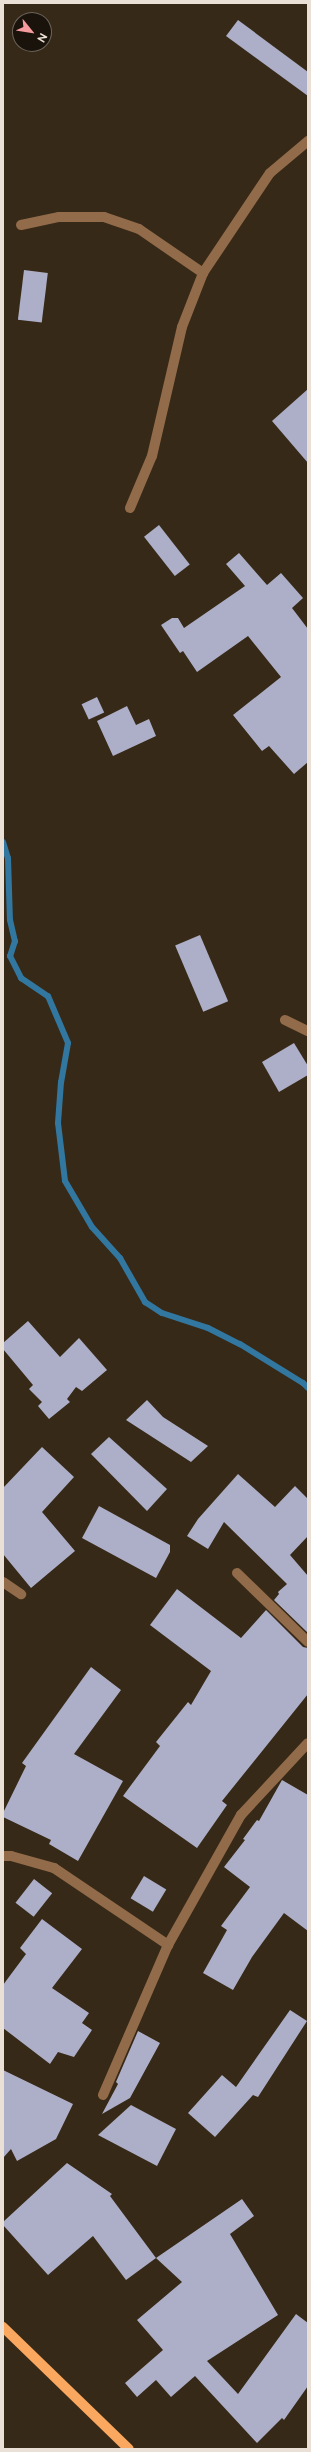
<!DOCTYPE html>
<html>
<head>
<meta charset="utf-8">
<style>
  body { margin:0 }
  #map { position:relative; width:311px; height:2452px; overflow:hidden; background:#372917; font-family:Raleway,sans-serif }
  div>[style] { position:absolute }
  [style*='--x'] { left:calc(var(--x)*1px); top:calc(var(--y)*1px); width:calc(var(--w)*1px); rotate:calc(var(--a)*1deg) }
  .stream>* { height:6px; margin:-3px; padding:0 3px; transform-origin:3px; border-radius:3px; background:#3277a0 }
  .building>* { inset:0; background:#adaec7; transform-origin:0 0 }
  .minor>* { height:10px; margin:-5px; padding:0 5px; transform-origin:5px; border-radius:5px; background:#926b4a }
  .major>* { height:10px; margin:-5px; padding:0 5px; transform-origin:5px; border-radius:5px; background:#faa75f }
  span { translate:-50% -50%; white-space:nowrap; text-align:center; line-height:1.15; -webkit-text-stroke:4px #19130b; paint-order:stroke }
  .frame { position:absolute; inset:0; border:4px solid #eae0d5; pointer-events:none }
  .north { position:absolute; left:12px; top:12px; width:40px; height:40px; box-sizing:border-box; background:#19130b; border:1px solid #6d655c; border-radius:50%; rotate:120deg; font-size:11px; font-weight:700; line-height:16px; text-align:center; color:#eae0d5 }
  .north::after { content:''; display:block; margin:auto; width:14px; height:18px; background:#f59b9d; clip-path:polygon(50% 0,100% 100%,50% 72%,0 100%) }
</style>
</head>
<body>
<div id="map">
  <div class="stream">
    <i style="--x:3;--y:842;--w:17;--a:73"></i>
    <i style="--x:8;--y:858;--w:62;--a:88.2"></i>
    <i style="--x:10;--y:920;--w:22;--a:77"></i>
    <i style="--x:15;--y:941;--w:16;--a:108"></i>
    <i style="--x:10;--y:956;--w:25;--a:63"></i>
    <i style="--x:21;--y:978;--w:32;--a:34"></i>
    <i style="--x:48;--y:996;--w:51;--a:66.9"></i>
    <i style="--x:68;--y:1043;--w:40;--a:100"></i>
    <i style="--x:61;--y:1082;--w:41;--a:94.2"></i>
    <i style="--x:58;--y:1123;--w:58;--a:83.1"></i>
    <i style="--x:65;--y:1181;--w:53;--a:59.6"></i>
    <i style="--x:92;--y:1227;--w:42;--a:47.9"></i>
    <i style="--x:120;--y:1258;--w:51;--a:60.4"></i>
    <i style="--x:145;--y:1302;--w:20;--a:33"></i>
    <i style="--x:162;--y:1313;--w:48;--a:18.1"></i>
    <i style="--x:208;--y:1328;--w:36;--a:27"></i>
    <i style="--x:240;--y:1344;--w:74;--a:31.8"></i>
    <i style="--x:303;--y:1383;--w:7;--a:45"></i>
  </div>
  <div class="building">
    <i style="clip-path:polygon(238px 20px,308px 72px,308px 96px,226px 36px)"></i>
    <i style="left:24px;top:270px;width:24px;height:50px;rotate:7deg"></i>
    <i style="clip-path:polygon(308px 389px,308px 463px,272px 421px)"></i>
    <i style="left:159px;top:525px;width:50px;height:19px;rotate:52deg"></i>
    <i style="clip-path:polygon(239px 553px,267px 585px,281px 573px,303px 598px,292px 608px,308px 629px,308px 762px,294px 774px,269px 746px,262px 751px,233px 715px,281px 677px,248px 636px,197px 672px,183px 651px,180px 653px,161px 625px,172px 618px,178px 618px,184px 628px,245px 586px,226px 564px)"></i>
    <i style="left:97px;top:697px;width:17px;height:17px;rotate:65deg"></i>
    <i style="clip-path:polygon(127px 706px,136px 725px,149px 719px,156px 736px,113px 756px,97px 721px)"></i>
    <i style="left:200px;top:935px;width:72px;height:27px;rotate:67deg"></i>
    <i style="clip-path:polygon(294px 1043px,308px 1066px,308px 1075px,279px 1092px,262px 1062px)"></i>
    <i style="clip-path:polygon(28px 1321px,60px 1357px,79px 1338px,107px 1370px,82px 1391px,76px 1387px,67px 1399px,70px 1402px,49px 1419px,38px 1406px,42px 1402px,29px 1389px,33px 1385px,3px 1349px,3px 1343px)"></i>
    <i style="clip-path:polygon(147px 1400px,163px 1417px,208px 1446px,191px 1462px,126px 1420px)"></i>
    <i style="clip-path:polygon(109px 1437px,167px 1489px,147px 1511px,91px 1454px)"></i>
    <i style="clip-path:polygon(42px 1447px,74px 1477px,42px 1512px,75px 1551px,31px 1588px,3px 1554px,3px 1488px)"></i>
    <i style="clip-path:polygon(238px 1474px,275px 1507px,295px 1486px,308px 1499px,308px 1536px,290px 1555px,308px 1576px,308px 1633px,274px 1600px,279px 1594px,278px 1592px,287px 1584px,224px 1522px,208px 1549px,187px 1536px,198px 1519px)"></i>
    <i style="clip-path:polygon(99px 1506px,170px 1545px,170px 1552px,156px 1578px,82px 1538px)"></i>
    <i style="clip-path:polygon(177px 1589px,241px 1638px,266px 1610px,303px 1647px,308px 1648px,308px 1694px,222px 1801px,227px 1805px,197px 1848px,123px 1796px,160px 1746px,156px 1742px,188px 1702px,191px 1705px,211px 1671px,150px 1625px)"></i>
    <i style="clip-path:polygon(91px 1667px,121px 1690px,74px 1754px,123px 1781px,78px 1861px,49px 1844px,51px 1840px,3px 1817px,3px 1813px,26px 1766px,22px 1763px)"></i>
    <i style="clip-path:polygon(282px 1780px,308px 1795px,308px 1931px,284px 1913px,252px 1957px,233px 1990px,203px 1973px,227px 1930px,221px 1926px,250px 1887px,224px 1867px,245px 1840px,243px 1839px,257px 1820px,259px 1821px)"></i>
    <i style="left:144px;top:1876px;width:26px;height:26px;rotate:31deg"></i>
    <i style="left:34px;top:1879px;width:23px;height:30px;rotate:38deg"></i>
    <i style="clip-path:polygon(42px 1919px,82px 1949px,52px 1988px,89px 2013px,82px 2023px,92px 2030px,74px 2057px,58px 2052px,50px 2064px,3px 2028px,3px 1985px,26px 1954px,20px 1948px)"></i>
    <i style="clip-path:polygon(290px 2010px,307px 2021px,258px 2097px,253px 2095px,215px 2137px,188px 2113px,222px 2075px,236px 2087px)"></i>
    <i style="clip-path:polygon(138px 2031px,160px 2043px,130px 2098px,102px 2114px,118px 2084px,116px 2082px)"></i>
    <i style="clip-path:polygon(3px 2070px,73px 2104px,56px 2139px,17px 2161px,11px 2149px,3px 2158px)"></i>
    <i style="clip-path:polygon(131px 2105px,176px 2129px,157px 2166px,98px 2135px)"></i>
    <i style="clip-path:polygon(67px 2163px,112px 2194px,110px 2196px,156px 2258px,126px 2280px,93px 2236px,48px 2275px,3px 2225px,3px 2222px)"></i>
    <i style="clip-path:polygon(242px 2199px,254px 2216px,230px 2234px,278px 2315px,207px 2361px,238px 2394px,296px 2314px,308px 2323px,308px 2386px,284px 2420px,282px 2418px,257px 2443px,195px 2376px,171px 2397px,156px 2380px,137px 2397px,125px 2383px,163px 2350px,137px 2320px,182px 2282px,156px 2258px)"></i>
  </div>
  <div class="minor">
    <i style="--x:21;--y:225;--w:39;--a:-12"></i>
    <i style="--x:59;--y:217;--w:45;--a:0"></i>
    <i style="--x:104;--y:217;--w:37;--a:19"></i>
    <i style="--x:139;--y:229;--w:78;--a:34.5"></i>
    <i style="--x:130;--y:508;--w:56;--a:-67.1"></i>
    <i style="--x:152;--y:456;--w:132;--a:-76.9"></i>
    <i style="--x:182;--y:327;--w:58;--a:-68.7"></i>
    <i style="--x:203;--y:273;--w:120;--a:-56.2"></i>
    <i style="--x:270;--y:173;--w:50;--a:-40.1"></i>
    <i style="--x:285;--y:1020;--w:25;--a:26"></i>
    <i style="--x:237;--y:1573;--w:99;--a:44.2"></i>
    <i style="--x:3;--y:1582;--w:22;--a:34"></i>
    <i style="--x:3;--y:1856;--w:8;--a:0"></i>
    <i style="--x:11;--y:1856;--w:45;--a:15.6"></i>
    <i style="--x:54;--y:1868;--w:138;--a:34"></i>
    <i style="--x:103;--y:2095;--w:163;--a:-66.6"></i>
    <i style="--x:168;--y:1945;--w:149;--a:-60.7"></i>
    <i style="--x:241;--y:1815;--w:98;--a:-47.1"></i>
  </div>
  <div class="major">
    <i style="--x:3;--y:2327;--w:175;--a:44.1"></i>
  </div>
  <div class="frame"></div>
  <div class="north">N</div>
</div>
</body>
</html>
